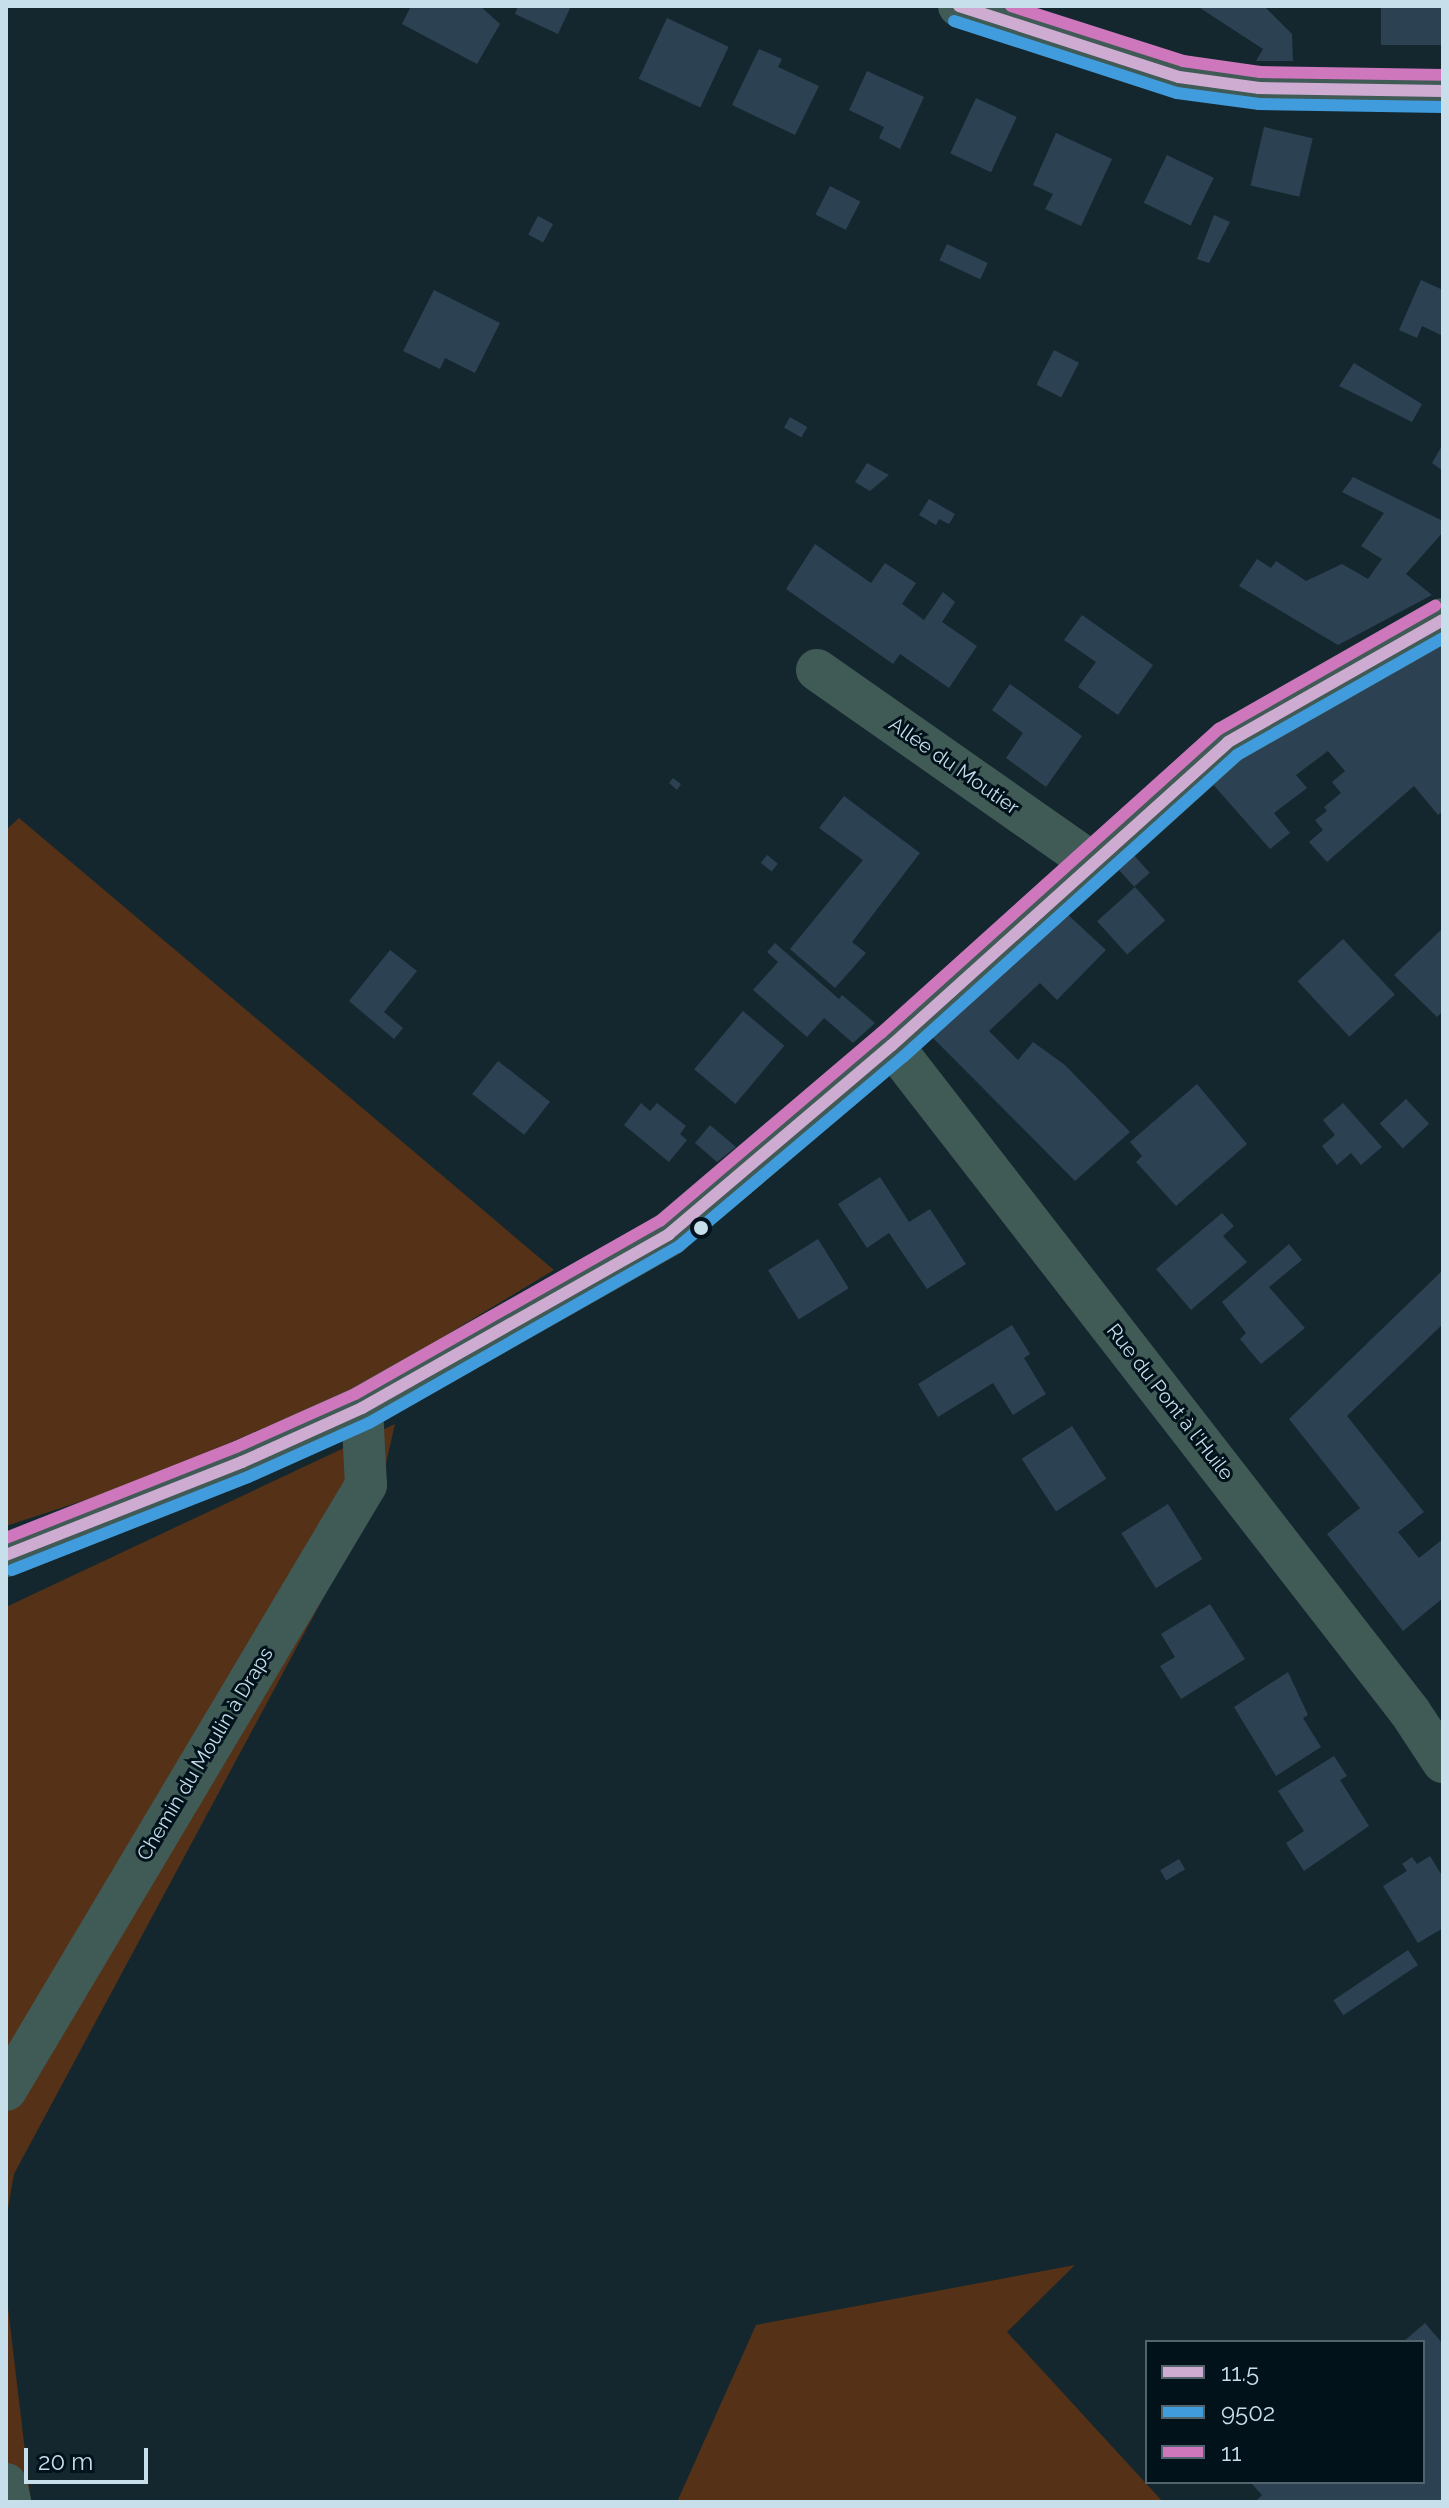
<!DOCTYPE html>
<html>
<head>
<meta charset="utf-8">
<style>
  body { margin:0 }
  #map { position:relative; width:1449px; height:2508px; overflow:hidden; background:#14272f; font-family:Raleway,sans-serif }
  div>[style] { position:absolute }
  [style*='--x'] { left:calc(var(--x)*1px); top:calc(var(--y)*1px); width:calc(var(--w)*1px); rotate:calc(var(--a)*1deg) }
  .green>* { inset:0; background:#543117 }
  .building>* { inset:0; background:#2c4152; transform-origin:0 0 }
  .street>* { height:42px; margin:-21px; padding:0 21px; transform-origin:21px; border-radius:21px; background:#405a56 }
  .secondary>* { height:44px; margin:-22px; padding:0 22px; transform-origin:22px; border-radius:22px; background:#405a56 }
  .bus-1>* { height:12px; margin:-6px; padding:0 6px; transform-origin:6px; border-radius:6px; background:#ceacd2 }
  .bus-2>* { height:12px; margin:-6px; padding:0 6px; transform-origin:6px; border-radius:6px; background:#409cdc }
  .bus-3>* { height:12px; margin:-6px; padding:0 6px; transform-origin:6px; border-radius:6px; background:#ce77bc }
  .dots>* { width:22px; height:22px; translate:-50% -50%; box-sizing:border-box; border:4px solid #02121b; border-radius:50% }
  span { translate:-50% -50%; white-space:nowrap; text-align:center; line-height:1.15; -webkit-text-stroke:6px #02121b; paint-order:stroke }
  .street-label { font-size:20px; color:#c7deeb }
  .frame { position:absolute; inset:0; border:8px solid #c7deeb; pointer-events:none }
  .legend { position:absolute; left:1145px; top:2340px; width:280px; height:144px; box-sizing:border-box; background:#02121b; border:2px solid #51646e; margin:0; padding:10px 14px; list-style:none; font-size:24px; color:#c7deeb }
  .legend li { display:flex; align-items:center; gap:16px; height:40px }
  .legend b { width:40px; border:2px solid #51646e }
  .scale { position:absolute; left:24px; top:2448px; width:124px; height:36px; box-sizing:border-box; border:4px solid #c7deeb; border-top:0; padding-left:10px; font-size:24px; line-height:28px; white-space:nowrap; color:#c7deeb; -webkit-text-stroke:6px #02121b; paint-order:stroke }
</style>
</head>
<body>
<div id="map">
  <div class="green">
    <i style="clip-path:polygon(19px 818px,554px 1270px,362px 1386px,131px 1485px,6px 1526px,6px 830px)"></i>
    <i style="clip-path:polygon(395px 1424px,379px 1494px,14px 2174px,6px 2220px,6px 1607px)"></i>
    <i style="clip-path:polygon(1075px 2265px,1007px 2332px,1163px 2502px,677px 2502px,756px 2325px)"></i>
    <i style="clip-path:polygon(6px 2291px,31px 2502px,6px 2502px)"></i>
  </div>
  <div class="building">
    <i style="clip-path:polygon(411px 6px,480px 6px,500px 24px,477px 64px,402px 24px)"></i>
    <i style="clip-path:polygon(518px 6px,571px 6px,558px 34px,515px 14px)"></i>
    <i style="clip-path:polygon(1197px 6px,1264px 6px,1292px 34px,1293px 61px,1256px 61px,1263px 49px)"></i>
    <i style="left:1381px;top:6px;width:62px;height:39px"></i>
    <i style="left:667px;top:18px;width:68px;height:67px;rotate:25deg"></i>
    <i style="clip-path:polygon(759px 49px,782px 59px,778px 67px,819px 86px,795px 135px,732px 105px)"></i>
    <i style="clip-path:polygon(867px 71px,924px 97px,900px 149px,879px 138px,884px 127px,849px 110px)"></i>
    <i style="left:976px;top:98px;width:45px;height:61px;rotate:25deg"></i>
    <i style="left:1264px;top:127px;width:50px;height:60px;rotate:13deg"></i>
    <i style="clip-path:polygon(1056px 133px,1112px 159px,1081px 226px,1045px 209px,1053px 194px,1033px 185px)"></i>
    <i style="left:1167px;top:155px;width:52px;height:53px;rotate:26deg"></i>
    <i style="left:830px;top:186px;width:34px;height:32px;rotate:27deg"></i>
    <i style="clip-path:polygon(1214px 215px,1230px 222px,1209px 263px,1197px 259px)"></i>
    <i style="left:538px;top:216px;width:17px;height:21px;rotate:28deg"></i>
    <i style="left:947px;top:244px;width:45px;height:18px;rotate:25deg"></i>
    <i style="clip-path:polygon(1421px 280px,1443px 290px,1443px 336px,1422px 326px,1417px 338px,1399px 330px)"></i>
    <i style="clip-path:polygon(434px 290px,500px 323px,475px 373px,445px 358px,440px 369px,403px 351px)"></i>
    <i style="left:1054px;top:350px;width:28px;height:39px;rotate:27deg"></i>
    <i style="clip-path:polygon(1354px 363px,1422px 404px,1412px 422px,1339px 386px)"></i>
    <i style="left:790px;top:417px;width:20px;height:12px;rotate:30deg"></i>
    <i style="clip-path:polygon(1443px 444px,1443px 471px,1432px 463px)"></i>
    <i style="clip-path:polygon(867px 463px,889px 475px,870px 491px,855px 482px)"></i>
    <i style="clip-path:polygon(1353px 477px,1443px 521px,1443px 532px,1406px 574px,1432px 595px,1338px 645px,1239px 586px,1257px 559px,1271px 568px,1276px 561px,1306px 581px,1342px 564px,1368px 579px,1382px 559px,1361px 546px,1384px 513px,1342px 492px)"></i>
    <i style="clip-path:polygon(929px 499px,955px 514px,949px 524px,939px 519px,936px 525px,919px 515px)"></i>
    <i style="clip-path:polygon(815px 544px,871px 583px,885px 563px,916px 583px,902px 604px,924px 620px,943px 592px,955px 602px,942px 622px,977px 646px,949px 688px,900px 654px,893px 664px,786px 589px)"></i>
    <i style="clip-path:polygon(1082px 615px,1153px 665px,1118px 715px,1078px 687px,1096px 662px,1064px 640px)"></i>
    <i style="clip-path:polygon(1443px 644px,1443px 811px,1438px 815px,1414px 786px,1327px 862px,1309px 842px,1323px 830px,1315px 820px,1327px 811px,1324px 807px,1341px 793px,1332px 782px,1345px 771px,1328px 751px,1296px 775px,1307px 788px,1274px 813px,1290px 833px,1270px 849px,1210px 781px,1267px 741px)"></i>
    <i style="clip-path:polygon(1010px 684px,1082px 736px,1046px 787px,1006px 758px,1023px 733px,992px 710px)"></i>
    <i style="clip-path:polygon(673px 778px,681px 784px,677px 790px,669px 783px)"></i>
    <i style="clip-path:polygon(844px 796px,920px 853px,852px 942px,866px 953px,835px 988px,790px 949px,863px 860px,819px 828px)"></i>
    <i style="left:1131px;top:852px;width:28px;height:21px;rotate:48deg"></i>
    <i style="left:767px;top:855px;width:14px;height:10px;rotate:39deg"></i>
    <i style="left:1135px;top:887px;width:45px;height:51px;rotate:48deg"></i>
    <i style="clip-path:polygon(1066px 913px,1106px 950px,1057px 1000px,1040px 983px,989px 1031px,1018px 1060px,1033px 1042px,1065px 1065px,1130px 1132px,1075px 1181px,932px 1037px)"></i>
    <i style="clip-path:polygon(1443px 928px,1443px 1011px,1437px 1017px,1394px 975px)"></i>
    <i style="left:1343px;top:939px;width:76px;height:62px;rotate:47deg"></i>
    <i style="clip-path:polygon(775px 943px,839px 999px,842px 995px,875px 1023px,853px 1043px,824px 1018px,807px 1037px,753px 990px,778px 962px,767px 952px)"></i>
    <i style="clip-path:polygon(390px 950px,417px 971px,384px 1012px,403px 1028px,394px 1039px,349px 1001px)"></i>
    <i style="left:743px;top:1011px;width:54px;height:76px;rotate:40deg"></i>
    <i style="left:498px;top:1061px;width:66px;height:42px;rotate:38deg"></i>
    <i style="clip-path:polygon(1197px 1084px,1247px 1144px,1176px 1206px,1136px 1162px,1142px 1156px,1130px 1142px)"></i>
    <i style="left:1406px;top:1099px;width:34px;height:36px;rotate:47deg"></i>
    <i style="clip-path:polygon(641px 1103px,650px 1111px,657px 1103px,686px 1126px,680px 1134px,687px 1140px,669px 1162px,624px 1125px)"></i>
    <i style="clip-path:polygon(1343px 1103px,1382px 1147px,1361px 1165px,1351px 1153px,1337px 1165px,1322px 1146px,1335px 1135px,1323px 1120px)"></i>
    <i style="clip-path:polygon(710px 1125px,736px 1147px,717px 1162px,695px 1143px)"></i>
    <i style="clip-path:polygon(880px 1177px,909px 1222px,930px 1209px,966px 1264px,927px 1289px,889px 1233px,867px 1248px,838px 1204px)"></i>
    <i style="clip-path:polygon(1222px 1213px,1234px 1226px,1223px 1236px,1247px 1262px,1191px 1310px,1156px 1269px)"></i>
    <i style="left:818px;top:1239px;width:58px;height:59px;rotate:58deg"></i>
    <i style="clip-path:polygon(1289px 1244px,1302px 1260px,1269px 1287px,1305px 1328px,1261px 1364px,1240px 1339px,1246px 1333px,1222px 1302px)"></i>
    <i style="clip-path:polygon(1443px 1270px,1443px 1324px,1347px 1416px,1424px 1512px,1398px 1532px,1419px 1558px,1443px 1539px,1443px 1598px,1403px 1631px,1327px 1534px,1360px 1508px,1289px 1419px)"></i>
    <i style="clip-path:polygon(1012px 1325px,1030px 1354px,1024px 1358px,1046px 1394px,1013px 1415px,993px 1383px,938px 1417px,918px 1384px)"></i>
    <i style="left:1072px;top:1426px;width:63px;height:60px;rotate:57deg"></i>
    <i style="left:1168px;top:1504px;width:65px;height:55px;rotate:58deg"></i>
    <i style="clip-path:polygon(1210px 1604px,1245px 1659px,1181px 1699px,1160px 1666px,1175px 1657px,1161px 1634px)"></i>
    <i style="clip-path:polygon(1288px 1672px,1308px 1715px,1303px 1718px,1321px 1747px,1276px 1776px,1234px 1707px)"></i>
    <i style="clip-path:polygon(1334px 1756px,1347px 1776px,1340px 1780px,1369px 1826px,1304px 1871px,1286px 1843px,1304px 1831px,1278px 1791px)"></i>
    <i style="clip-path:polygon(1430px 1856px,1443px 1877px,1443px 1928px,1418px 1943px,1383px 1886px,1407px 1871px,1402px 1864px,1412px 1857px,1417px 1864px)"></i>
    <i style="left:1179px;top:1859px;width:12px;height:22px;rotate:59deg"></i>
    <i style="left:1408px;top:1950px;width:18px;height:90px;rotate:56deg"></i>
    <i style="clip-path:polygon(1425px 2323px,1443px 2344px,1443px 2502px,1255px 2502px,1262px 2495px,1250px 2482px,1423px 2482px,1423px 2342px,1403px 2342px)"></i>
  </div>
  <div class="street">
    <i style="--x:959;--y:6;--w:231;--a:17.9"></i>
    <i style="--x:1179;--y:77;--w:81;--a:7.8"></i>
    <i style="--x:1259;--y:88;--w:184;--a:0.9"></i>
    <i style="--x:817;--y:670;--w:335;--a:35"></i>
    <i style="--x:892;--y:1045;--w:845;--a:52.17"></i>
    <i style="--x:1410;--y:1712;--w:60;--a:56.6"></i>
    <i style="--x:6;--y:2090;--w:704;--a:-59.25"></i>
    <i style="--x:366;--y:1485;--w:77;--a:-93"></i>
    <i style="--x:6;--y:2484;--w:18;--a:77"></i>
  </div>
  <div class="secondary">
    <i style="--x:6;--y:1555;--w:254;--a:-21.5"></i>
    <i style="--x:242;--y:1462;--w:132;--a:-24.2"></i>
    <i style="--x:362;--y:1408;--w:353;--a:-29.5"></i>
    <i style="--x:669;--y:1234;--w:292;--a:-40.3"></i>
    <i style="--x:892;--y:1045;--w:452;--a:-42"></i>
    <i style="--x:1228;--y:742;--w:247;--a:-29.6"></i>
  </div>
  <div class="bus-1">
    <i style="--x:959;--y:6;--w:231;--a:17.9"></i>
    <i style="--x:1179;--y:77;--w:81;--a:7.8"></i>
    <i style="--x:1259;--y:88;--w:184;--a:0.9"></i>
    <i style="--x:6;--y:1555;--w:254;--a:-21.5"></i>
    <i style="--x:242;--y:1462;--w:132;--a:-24.2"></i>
    <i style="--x:362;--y:1408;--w:353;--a:-29.5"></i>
    <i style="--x:669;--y:1234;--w:292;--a:-40.3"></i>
    <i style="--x:892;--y:1045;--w:452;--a:-42"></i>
    <i style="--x:1228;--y:742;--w:247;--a:-29.6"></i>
  </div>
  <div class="bus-2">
    <i style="--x:954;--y:21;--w:234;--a:17.9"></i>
    <i style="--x:1177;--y:93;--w:83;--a:7.6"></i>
    <i style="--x:1259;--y:104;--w:184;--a:0.9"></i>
    <i style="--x:12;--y:1570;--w:254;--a:-21.5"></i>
    <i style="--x:248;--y:1477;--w:133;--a:-24.1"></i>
    <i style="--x:369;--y:1423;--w:356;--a:-29.7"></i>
    <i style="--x:678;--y:1247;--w:294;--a:-40.2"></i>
    <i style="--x:903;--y:1057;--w:450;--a:-42.1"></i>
    <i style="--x:1237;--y:755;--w:237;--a:-29.6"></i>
  </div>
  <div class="bus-3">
    <i style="--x:1011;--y:6;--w:181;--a:17.7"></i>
    <i style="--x:1183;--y:61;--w:78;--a:8.1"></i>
    <i style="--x:1260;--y:72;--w:183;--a:0.9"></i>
    <i style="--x:6;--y:1538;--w:247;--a:-21.6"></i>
    <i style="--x:236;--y:1447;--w:130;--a:-24"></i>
    <i style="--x:355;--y:1394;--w:351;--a:-29.6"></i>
    <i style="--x:660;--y:1221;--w:290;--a:-40.4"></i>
    <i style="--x:881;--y:1033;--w:455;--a:-42"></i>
    <i style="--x:1219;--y:729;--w:249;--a:-29.7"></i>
  </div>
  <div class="dots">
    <i style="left:701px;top:1228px;background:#c7deeb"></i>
  </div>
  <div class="street-label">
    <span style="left:954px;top:766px;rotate:35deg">Allée du Moutier</span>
    <span style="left:1170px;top:1402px;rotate:52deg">Rue du Pont à l'Huile</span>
    <span style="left:205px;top:1754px;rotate:-59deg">Chemin du Moulin à Draps</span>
  </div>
  <div class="frame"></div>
  <ul class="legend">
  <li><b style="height:10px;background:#ceacd2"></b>11.5</li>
  <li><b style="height:10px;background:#409cdc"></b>9502</li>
  <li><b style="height:10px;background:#ce77bc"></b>11</li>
  </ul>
  <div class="scale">20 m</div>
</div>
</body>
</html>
